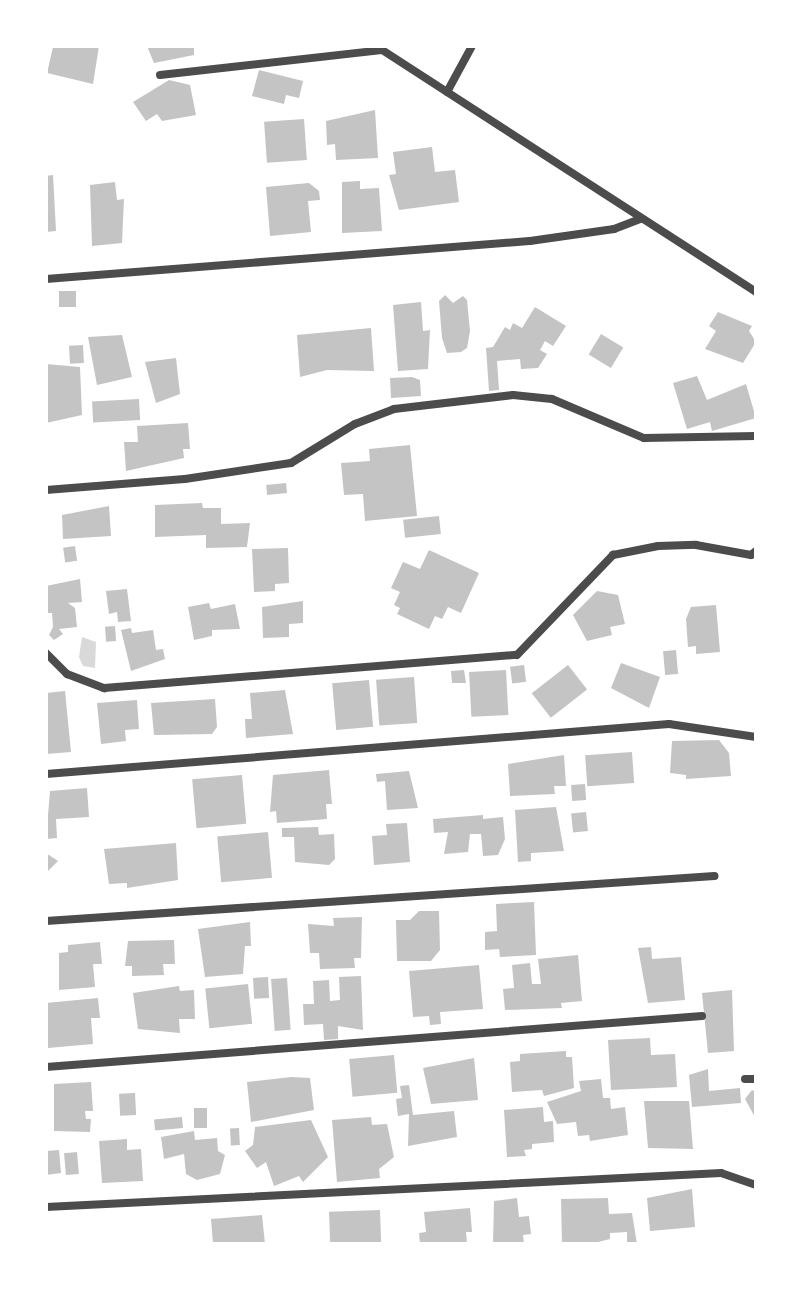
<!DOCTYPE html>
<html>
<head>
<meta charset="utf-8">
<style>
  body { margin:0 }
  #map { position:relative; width:802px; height:1290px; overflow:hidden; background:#fff; font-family:Cabin,sans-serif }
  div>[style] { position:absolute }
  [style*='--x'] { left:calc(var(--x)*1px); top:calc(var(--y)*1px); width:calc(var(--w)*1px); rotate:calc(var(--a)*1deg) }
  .water>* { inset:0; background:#d9d9d9 }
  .building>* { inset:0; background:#c4c4c4; transform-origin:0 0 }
  .minor>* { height:8px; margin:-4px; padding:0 4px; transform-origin:4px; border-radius:4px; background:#4c4c4c }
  span { translate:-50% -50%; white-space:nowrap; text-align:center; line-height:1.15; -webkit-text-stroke:6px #fff; paint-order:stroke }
  .frame { position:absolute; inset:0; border:48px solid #fff; pointer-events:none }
</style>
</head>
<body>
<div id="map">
  <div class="water">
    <i style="clip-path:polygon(82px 637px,96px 642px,95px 668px,83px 666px,79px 657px)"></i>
  </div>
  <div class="building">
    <i style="clip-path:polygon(62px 46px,99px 46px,93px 84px,47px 73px,53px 47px)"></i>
    <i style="clip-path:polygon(147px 46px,194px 46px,194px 55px,154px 63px)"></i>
    <i style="clip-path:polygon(259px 70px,303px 81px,299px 98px,286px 95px,284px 104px,252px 96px)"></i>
    <i style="clip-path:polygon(169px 80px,190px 85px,196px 115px,162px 121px,157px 114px,146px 121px,133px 102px)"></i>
    <i style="clip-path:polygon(375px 110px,378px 158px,336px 160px,335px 144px,327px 145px,326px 121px)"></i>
    <i style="left:304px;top:119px;width:41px;height:40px;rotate:86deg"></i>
    <i style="clip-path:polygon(432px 147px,435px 172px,455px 170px,459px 202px,399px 210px,389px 175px,396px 174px,393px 152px)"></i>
    <i style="clip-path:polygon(53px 175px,56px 231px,46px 232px,46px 176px)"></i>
    <i style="clip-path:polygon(360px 181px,360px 189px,379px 188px,382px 231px,342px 233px,342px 182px)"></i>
    <i style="clip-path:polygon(115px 182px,117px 200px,124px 199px,122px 243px,92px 246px,90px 185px)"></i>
    <i style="clip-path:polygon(309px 183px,319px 191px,320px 200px,308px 201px,311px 232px,270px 236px,266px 187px)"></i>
    <i style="left:59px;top:291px;width:17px;height:16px"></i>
    <i style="clip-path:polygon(445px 295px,453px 303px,463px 296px,467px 300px,470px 331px,467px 348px,461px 352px,447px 353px,442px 338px,439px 301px)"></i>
    <i style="clip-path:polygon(421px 302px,423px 331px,430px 330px,428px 369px,398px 371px,393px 305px)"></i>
    <i style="clip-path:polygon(535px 307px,566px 326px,553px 346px,545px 341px,540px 350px,547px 354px,538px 368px,521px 369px,520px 359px,497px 361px,499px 390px,489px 391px,486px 348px,493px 347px,505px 327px,510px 330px,513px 323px,522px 328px)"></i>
    <i style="clip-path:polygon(718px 312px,752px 326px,749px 331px,756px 342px,743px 363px,705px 349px,716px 331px,709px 326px)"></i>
    <i style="clip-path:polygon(371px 328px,374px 371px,327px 370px,300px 377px,297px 335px)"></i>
    <i style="left:601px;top:334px;width:26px;height:24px;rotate:31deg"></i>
    <i style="clip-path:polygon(122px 335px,132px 377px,97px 385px,88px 337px)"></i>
    <i style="left:83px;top:345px;width:18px;height:14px;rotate:87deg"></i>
    <i style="clip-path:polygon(176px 358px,180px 394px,156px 403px,145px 362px)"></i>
    <i style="clip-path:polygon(46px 364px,80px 367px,82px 415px,46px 423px)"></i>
    <i style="clip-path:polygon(697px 376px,707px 400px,746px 384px,756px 418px,712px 431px,710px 422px,687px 429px,673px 383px)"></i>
    <i style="clip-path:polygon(412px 377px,420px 380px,421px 396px,391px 398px,390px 378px)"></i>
    <i style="left:139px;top:399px;width:21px;height:47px;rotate:87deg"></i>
    <i style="clip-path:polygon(188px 423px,190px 449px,183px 449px,184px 458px,126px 471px,124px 442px,138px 442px,137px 426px)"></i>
    <i style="clip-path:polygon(410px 445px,417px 516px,365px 521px,363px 494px,344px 495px,341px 463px,370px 461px,369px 449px)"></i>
    <i style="left:286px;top:483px;width:10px;height:20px;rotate:84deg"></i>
    <i style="clip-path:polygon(202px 503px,203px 508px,221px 508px,221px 524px,250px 523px,247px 547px,206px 548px,206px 535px,155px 537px,155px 505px)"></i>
    <i style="clip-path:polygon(109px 506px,111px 536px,63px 539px,62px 515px)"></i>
    <i style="left:439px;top:516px;width:18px;height:36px;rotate:84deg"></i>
    <i style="left:75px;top:546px;width:15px;height:12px;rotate:82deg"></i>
    <i style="clip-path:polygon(288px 548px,289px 583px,275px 584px,275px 591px,254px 592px,252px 549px)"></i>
    <i style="clip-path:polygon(429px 550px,479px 573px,461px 613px,448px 607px,442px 619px,435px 616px,429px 629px,397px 614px,400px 608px,394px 605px,400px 592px,391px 588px,403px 562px,420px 569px)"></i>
    <i style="clip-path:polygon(80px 579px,82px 602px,68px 603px,75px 608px,77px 627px,59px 629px,63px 634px,54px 640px,49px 635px,53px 627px,52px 613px,46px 613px,46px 586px)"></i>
    <i style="clip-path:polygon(127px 589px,131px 621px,118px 622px,117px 612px,109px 614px,106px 591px)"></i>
    <i style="clip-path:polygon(597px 591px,618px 595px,625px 624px,610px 627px,612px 635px,587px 641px,573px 615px)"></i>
    <i style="clip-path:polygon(303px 601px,303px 623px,289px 624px,289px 637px,263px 638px,262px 607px)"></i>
    <i style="clip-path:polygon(209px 603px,211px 609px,235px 604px,240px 629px,212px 630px,212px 636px,194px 640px,188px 607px)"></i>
    <i style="clip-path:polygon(716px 605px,720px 652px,696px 654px,696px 646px,688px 647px,686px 619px,691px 607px)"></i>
    <i style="left:115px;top:626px;width:15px;height:10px;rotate:86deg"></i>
    <i style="clip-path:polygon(131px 628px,132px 633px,153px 630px,156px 650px,163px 649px,165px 659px,131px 671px,121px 630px)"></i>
    <i style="left:676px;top:650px;width:24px;height:13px;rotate:85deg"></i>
    <i style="clip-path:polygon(621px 663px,660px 677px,649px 708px,611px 688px)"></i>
    <i style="left:524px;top:665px;width:17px;height:14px;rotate:83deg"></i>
    <i style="left:568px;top:665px;width:31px;height:46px;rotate:52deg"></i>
    <i style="clip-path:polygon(464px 670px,466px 683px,452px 683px,451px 671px)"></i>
    <i style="left:506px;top:670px;width:45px;height:37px;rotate:87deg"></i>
    <i style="left:414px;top:677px;width:46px;height:38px;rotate:86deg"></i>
    <i style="left:369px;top:680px;width:47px;height:37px;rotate:85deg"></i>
    <i style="clip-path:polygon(285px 690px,293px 734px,246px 738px,245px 719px,252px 719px,250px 693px)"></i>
    <i style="clip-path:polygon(65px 691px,71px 752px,46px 754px,46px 693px)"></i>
    <i style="clip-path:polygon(215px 699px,217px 727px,212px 734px,154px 735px,151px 703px)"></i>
    <i style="clip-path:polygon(137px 700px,139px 729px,125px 730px,126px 741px,101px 744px,97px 703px)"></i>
    <i style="clip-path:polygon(719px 740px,729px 753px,731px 776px,686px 779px,686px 775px,670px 773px,672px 741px)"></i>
    <i style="left:632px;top:752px;width:31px;height:47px;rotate:86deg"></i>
    <i style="clip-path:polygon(564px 755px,566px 786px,554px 786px,555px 794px,510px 796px,508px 764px)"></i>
    <i style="clip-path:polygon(329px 770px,332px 804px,326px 804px,327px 819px,277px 823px,276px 811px,270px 812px,273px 775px)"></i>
    <i style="clip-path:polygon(409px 771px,418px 808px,387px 810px,385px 781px,377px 782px,376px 774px)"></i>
    <i style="left:242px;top:775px;width:49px;height:50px;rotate:85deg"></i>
    <i style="left:585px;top:784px;width:16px;height:14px;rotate:86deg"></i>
    <i style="clip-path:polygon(87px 788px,89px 817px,56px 819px,57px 838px,46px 839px,50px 791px)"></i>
    <i style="clip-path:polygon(556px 807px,564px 851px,531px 853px,531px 861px,518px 862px,515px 810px)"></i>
    <i style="left:586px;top:812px;width:19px;height:15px;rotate:84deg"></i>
    <i style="clip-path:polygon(483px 815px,483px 819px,503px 817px,505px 839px,498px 855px,483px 856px,481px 834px,470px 834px,468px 852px,444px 854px,448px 832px,434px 833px,433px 819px)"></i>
    <i style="clip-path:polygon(407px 823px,410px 862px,374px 865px,372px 836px,387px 835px,386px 824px)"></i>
    <i style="clip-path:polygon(318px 827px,319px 835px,334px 834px,335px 859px,329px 865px,295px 862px,294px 837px,282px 837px,282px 828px)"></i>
    <i style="left:268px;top:832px;width:46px;height:51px;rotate:85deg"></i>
    <i style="clip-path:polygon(176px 843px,178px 880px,127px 888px,127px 883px,109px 884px,104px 849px)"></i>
    <i style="clip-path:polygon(46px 853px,58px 861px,48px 871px,46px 870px)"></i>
    <i style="clip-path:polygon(534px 902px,536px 955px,500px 957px,499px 949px,485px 950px,485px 932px,497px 931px,496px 904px)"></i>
    <i style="clip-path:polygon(419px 911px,439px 911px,440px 950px,431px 961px,397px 961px,396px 920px,410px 920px)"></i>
    <i style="clip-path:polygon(362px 917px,361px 958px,354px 958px,355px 968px,320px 969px,319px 953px,310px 953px,308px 924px,334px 926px,333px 918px)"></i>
    <i style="clip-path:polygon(250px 922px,251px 946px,245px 946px,243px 974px,205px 977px,198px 929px)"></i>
    <i style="clip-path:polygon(174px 940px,175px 964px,163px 964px,164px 975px,132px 976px,132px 966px,125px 966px,128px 941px)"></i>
    <i style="clip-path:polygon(100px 942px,102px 964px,93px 964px,95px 987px,59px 990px,59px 953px,68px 952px,68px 945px)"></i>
    <i style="clip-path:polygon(651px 947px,652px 959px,681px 957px,685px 1000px,648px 1003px,638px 948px)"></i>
    <i style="clip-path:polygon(578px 955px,582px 1001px,561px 1003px,562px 1008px,505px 1010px,503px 989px,514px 988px,512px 965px,530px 963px,532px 984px,541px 984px,538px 959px)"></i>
    <i style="clip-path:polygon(479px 965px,483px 1009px,440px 1012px,441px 1024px,430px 1025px,429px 1016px,413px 1017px,409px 971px)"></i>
    <i style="clip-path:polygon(361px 976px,363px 1030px,338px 1026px,338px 1039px,324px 1040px,323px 1024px,304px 1025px,303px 1004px,314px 1004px,313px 981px,329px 980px,330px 1001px,340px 1000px,339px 977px)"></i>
    <i style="left:268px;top:977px;width:21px;height:15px;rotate:87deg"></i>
    <i style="left:287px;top:978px;width:52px;height:16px;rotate:86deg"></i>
    <i style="left:248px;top:984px;width:40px;height:43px;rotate:84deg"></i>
    <i style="clip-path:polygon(179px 986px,180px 991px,194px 990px,195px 1019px,179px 1019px,180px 1033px,138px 1029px,133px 993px)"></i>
    <i style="clip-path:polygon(732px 990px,734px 1051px,708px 1053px,702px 993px)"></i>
    <i style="clip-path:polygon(98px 998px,100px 1018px,91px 1018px,93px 1044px,48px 1048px,46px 1003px)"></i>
    <i style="clip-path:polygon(650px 1038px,651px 1055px,675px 1054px,677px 1087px,611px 1090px,608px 1040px)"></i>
    <i style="clip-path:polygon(566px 1051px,566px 1057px,572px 1057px,574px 1088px,544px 1096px,542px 1090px,512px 1092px,510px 1062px,520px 1061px,520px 1054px)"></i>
    <i style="left:394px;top:1055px;width:38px;height:45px;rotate:85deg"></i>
    <i style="clip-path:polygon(474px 1058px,478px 1100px,431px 1104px,423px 1068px)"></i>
    <i style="clip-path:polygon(708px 1069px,709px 1091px,740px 1088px,741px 1103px,692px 1107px,689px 1075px)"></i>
    <i style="clip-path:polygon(291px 1077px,310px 1078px,314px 1110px,251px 1122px,247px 1082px)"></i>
    <i style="clip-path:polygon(601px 1079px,603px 1098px,610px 1098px,611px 1109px,625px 1107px,628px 1135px,590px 1141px,589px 1135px,578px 1136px,576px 1122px,557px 1124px,547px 1102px,581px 1091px,579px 1081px)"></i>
    <i style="clip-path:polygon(91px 1082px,93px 1111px,85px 1111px,86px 1119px,91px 1119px,90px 1132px,54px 1131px,54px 1084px)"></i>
    <i style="clip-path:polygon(409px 1085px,413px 1115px,454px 1111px,457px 1137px,408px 1146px,409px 1114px,398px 1116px,396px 1099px,402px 1098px,400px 1086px)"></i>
    <i style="clip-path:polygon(752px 1090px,756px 1092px,756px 1119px,745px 1099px)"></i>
    <i style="left:135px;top:1093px;width:22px;height:16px;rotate:87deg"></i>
    <i style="clip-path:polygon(644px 1101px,689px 1101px,693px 1149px,648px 1148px)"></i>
    <i style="clip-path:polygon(543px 1107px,544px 1122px,553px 1121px,554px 1142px,532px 1144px,532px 1149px,524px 1150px,526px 1156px,507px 1157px,504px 1110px)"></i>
    <i style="left:194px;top:1108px;width:13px;height:20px"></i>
    <i style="left:182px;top:1117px;width:11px;height:28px;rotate:85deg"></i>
    <i style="clip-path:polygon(371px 1117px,372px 1125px,387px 1124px,394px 1157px,379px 1169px,380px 1178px,337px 1182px,332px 1120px)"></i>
    <i style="clip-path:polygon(311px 1120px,328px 1157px,303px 1182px,299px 1176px,274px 1186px,266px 1162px,257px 1168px,245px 1151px,253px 1145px,255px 1127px)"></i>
    <i style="left:239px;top:1128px;width:17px;height:9px;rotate:87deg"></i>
    <i style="clip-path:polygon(194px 1131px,195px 1140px,217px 1138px,218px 1151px,225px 1155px,220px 1174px,197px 1180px,186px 1174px,184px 1154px,164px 1159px,161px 1137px)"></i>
    <i style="clip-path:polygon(127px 1139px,127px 1150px,141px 1149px,143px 1181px,102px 1183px,99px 1141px)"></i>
    <i style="clip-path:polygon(59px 1150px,61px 1173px,46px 1175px,46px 1151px)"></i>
    <i style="left:77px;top:1152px;width:22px;height:13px;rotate:85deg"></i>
    <i style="clip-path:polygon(692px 1189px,695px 1227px,650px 1231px,647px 1198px)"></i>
    <i style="clip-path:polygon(517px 1198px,519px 1217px,529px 1216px,531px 1234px,523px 1235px,524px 1244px,493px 1244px,494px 1201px)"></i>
    <i style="clip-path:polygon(608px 1198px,609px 1214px,632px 1213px,637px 1244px,627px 1244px,627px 1232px,610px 1233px,610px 1239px,590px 1244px,562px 1244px,561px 1199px)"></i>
    <i style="clip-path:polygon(470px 1208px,472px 1232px,466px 1232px,467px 1244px,420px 1244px,419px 1233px,426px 1232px,424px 1212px)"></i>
    <i style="left:380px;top:1210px;width:34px;height:51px;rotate:88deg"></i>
    <i style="clip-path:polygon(262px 1215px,265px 1244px,213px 1244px,211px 1219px)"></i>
  </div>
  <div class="minor">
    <i style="--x:376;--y:46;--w:453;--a:32.9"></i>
    <i style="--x:160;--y:75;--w:223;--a:-6.4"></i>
    <i style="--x:447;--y:92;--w:52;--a:-61.5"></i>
    <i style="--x:46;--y:279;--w:485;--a:-4.5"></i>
    <i style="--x:530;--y:241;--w:85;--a:-8.1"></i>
    <i style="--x:614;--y:229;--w:28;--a:-21"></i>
    <i style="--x:46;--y:490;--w:139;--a:-4.5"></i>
    <i style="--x:185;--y:479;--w:107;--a:-8.6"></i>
    <i style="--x:291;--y:463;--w:75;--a:-31.4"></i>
    <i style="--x:355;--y:424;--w:42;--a:-21"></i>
    <i style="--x:394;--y:409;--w:120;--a:-6.7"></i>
    <i style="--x:513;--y:395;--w:39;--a:6"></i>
    <i style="--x:552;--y:399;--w:100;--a:23"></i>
    <i style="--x:644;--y:438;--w:112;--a:-1"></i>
    <i style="--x:46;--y:653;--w:30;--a:45"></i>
    <i style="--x:67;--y:674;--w:40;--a:21"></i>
    <i style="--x:104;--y:688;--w:414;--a:-4.6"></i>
    <i style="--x:517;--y:655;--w:139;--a:-46.2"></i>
    <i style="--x:613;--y:555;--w:46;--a:-11.3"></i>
    <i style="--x:658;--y:546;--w:38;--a:-2"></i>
    <i style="--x:696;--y:545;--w:56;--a:10.3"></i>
    <i style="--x:751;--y:555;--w:6;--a:-39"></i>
    <i style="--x:46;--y:774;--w:625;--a:-4.59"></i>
    <i style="--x:669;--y:724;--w:88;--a:8.5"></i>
    <i style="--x:46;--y:921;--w:670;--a:-3.85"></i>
    <i style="--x:46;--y:1067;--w:658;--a:-4.45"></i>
    <i style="--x:745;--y:1079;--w:11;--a:0"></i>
    <i style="--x:46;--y:1207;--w:676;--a:-2.88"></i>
    <i style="--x:721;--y:1173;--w:37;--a:19"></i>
  </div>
  <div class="frame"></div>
</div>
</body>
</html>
